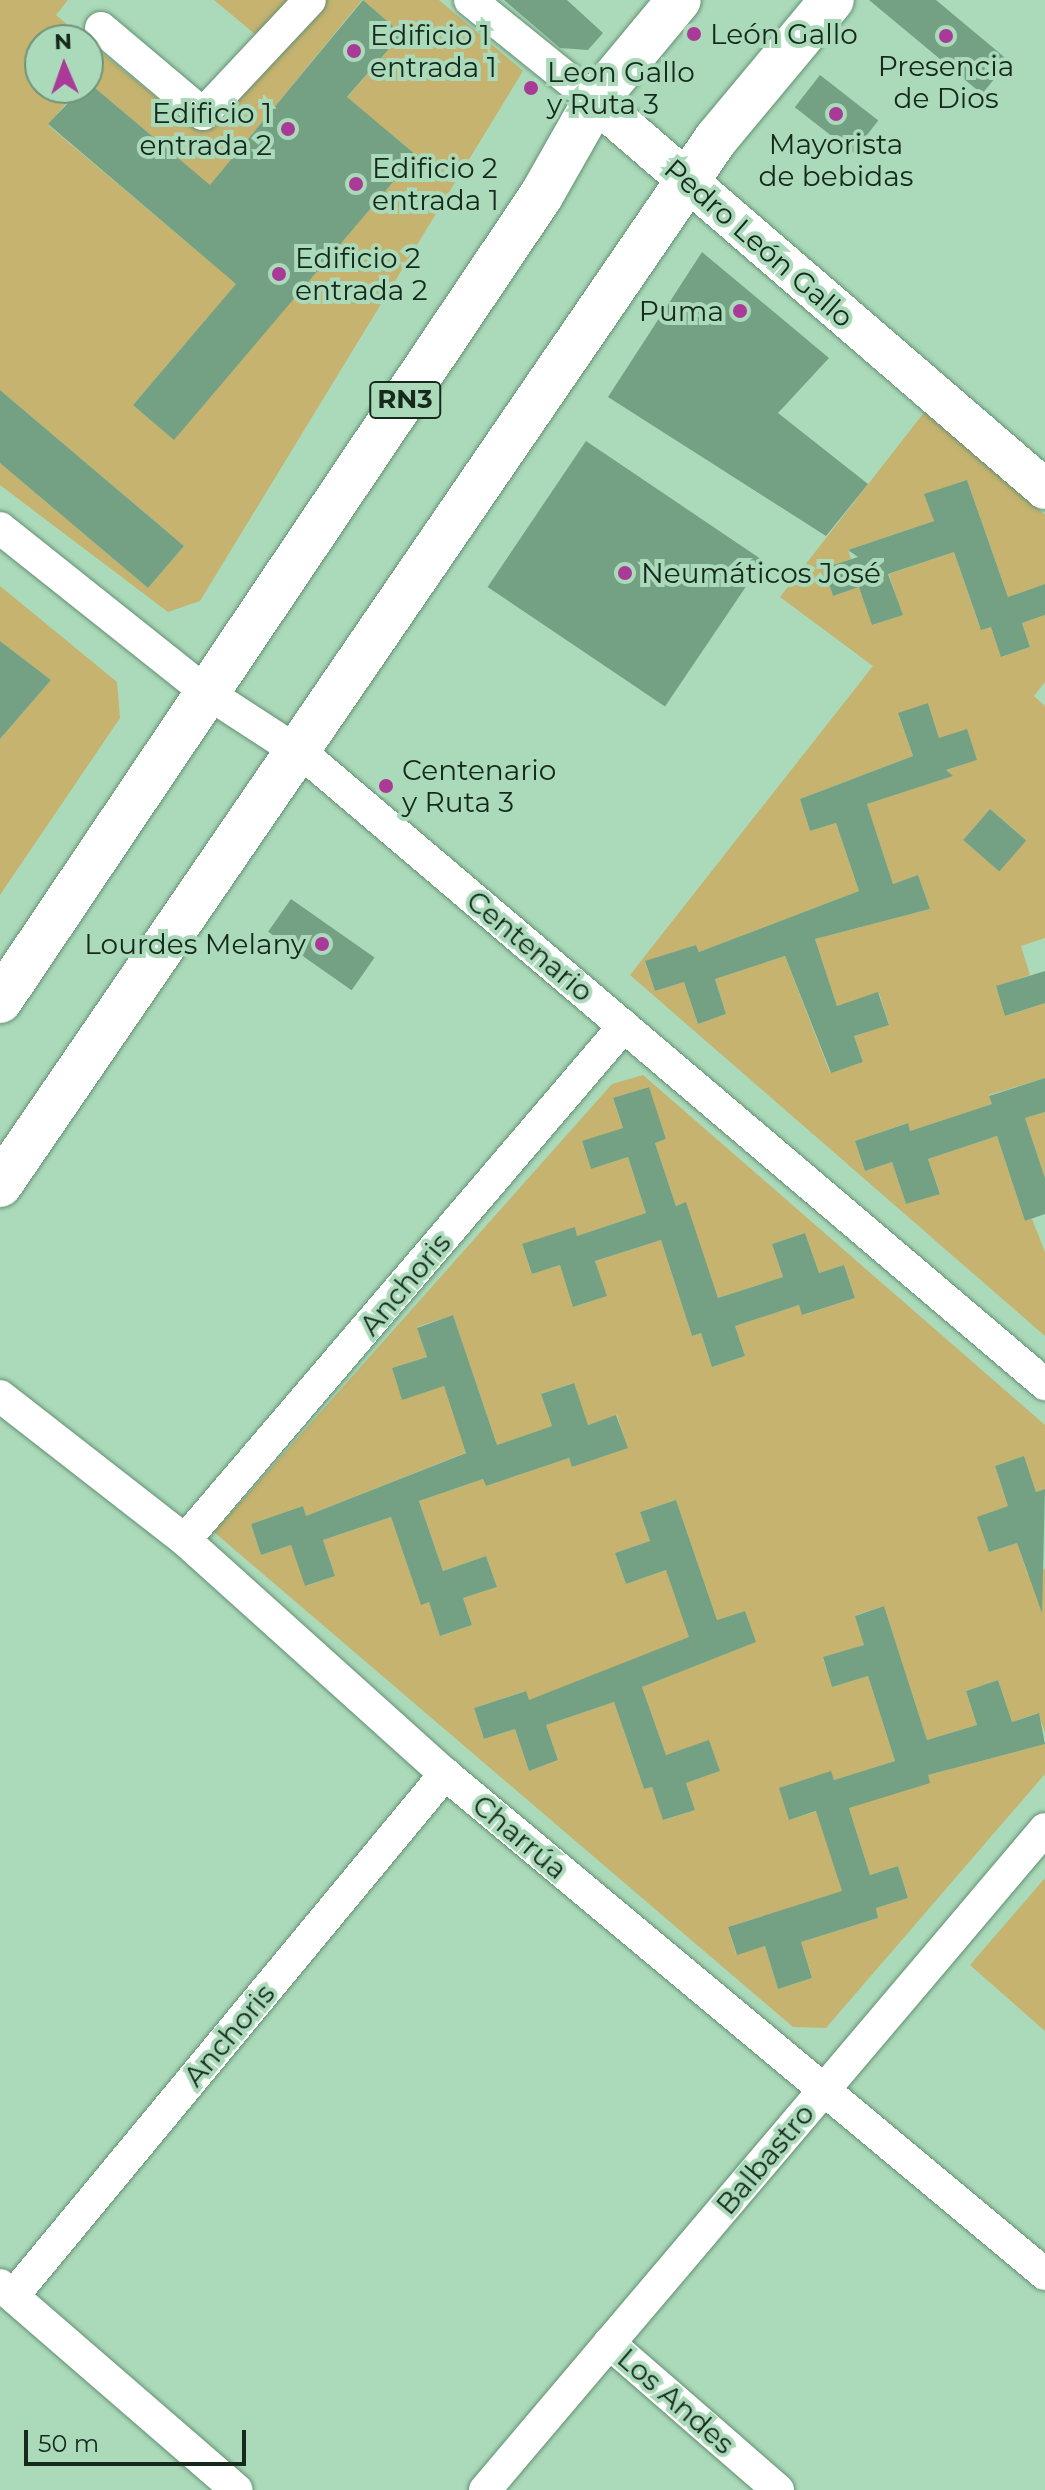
<!DOCTYPE html>
<html>
<head>
<meta charset="utf-8">
<style>
  body { margin:0 }
  #map { position:relative; width:1045px; height:2490px; overflow:hidden; background:#abdaba; font-family:Montserrat,sans-serif }
  div>[style] { position:absolute }
  [style*='--x'] { left:calc(var(--x)*1px); top:calc(var(--y)*1px); width:calc(var(--w)*1px); rotate:calc(var(--a)*1deg) }
  .green>* { inset:0; background:#c5b36f }
  .building>* { inset:0; background:#74a184; transform-origin:0 0 }
  .roads { filter:drop-shadow(0 0 2px #638f72) drop-shadow(0 0 2px #638f72) }
  .minor>* { height:32px; margin:-16px; padding:0 16px; transform-origin:16px; border-radius:16px; background:#fff }
  .tertiary>* { height:40px; margin:-20px; padding:0 20px; transform-origin:20px; border-radius:20px; background:#fff }
  .trunk>* { height:44px; margin:-22px; padding:0 22px; transform-origin:22px; border-radius:22px; background:#fff }
  .dots>* { width:22px; height:22px; translate:-50% -50%; box-sizing:border-box; border:4px solid #abdaba; border-radius:50% }
  span { translate:-50% -50%; white-space:nowrap; text-align:center; line-height:1.15; -webkit-text-stroke:8px #abdaba; paint-order:stroke }
  .shield-label span { padding:2px 6px; background:#abdaba; border:2px solid; border-radius:6px; -webkit-text-stroke-width:0 }
  .shield-label { font-size:26px; color:#16291d; font-weight:700 }
  .poi-label { font-size:28px; color:#16291d }
  .left { translate:0 -50%; text-align:left }
  .right { translate:-100% -50%; text-align:right }
  .street-label { font-size:28px; color:#16291d }
  .north { position:absolute; left:24px; top:24px; width:80px; height:80px; box-sizing:border-box; background:#abdaba; border:2px solid #6f937b; border-radius:50%; rotate:358deg; font-size:22px; font-weight:700; line-height:32px; text-align:center; color:#16291d }
  .north::after { content:''; display:block; margin:auto; width:28px; height:36px; background:#a93a97; clip-path:polygon(50% 0,100% 100%,50% 72%,0 100%) }
  .scale { position:absolute; left:24px; top:2430px; width:222px; height:36px; box-sizing:border-box; border:4px solid #16291d; border-top:0; padding-left:10px; font-size:24px; line-height:28px; white-space:nowrap; color:#16291d; -webkit-text-stroke:6px #abdaba; paint-order:stroke }
</style>
</head>
<body>
<div id="map">
  <div class="green">
    <i style="clip-path:polygon(evenodd,0 0,68px 0,56px 15px,86px 40px,40px 40px,40px 88px,79px 88px,48px 125px,208px 260px,246px 216px,88px 82px,88px 42px,187px 122px,219px 110px,273px 49px,214px 0,362px 0,234px 156px,270px 187px,402px 34px,363px 0,439px 0,523px 71px,200px 601px,168px 612px,0 485px,0 463px,148px 588px,184px 546px,0 390px,0 0,375px 121px,416px 155px,174px 439px,133px 405px,375px 121px)"></i>
    <i style="clip-path:polygon(evenodd,926px 410px,1045px 515px,1045px 591px,1042px 585px,1008px 597px,967px 480px,925px 494px,934px 521px,848px 550px,851px 559px,824px 569px,833px 596px,859px 587px,873px 625px,902px 615px,889px 574px,954px 552px,980px 628px,991px 627px,1002px 657px,1030px 647px,1022px 623px,1045px 615px,1045px 682px,1034px 696px,1045px 706px,1045px 938px,1021px 946px,1030px 975px,996px 987px,1006px 1016px,1045px 1003px,1045px 1078px,989px 1095px,992px 1104px,910px 1131px,907px 1123px,855px 1141px,865px 1171px,892px 1162px,906px 1204px,940px 1193px,928px 1159px,997px 1136px,1025px 1221px,1032px 1219px,1045px 1252px,1045px 1336px,630px 975px,873px 666px,780px 597px,926px 410px,928px 703px,939px 738px,976px 760px,944px 771px,946px 778px,867px 804px,893px 884px,918px 875px,930px 909px,815px 939px,837px 1006px,879px 993px,889px 1024px,854px 1036px,863px 1062px,830px 1073px,785px 956px,715px 979px,726px 1014px,698px 1024px,684px 982px,655px 991px,645px 962px,696px 945px,699px 952px,859px 891px,836px 823px,810px 831px,800px 799px,913px 756px,898px 714px,928px 703px,926px 410px,990px 809px,1026px 840px,999px 871px,963px 840px,990px 809px)"></i>
    <i style="clip-path:polygon(0 586px,117px 682px,120px 718px,0 895px,0 739px,51px 680px,0 641px)"></i>
    <i style="clip-path:polygon(evenodd,643px 1075px,1045px 1425px,1045px 1489px,1036px 1492px,1024px 1456px,995px 1466px,1008px 1506px,978px 1517px,989px 1552px,1017px 1543px,1028px 1575px,1045px 1569px,1045px 1733px,1038px 1713px,1012px 1722px,998px 1680px,966px 1691px,977px 1725px,927px 1740px,884px 1606px,856px 1615px,864px 1645px,823px 1658px,832px 1687px,868px 1676px,895px 1761px,834px 1780px,831px 1772px,789px 1820px,821px 1810px,840px 1886px,847px 1890px,728px 1927px,736px 1954px,765px 1946px,778px 1989px,812px 1978px,801px 1942px,878px 1918px,876px 1908px,908px 1898px,898px 1866px,870px 1875px,849px 1808px,928px 1775px,1045px 1744px,1045px 1774px,826px 2028px,793px 2027px,214px 1532px,612px 1084px,643px 1075px,648px 1087px,666px 1139px,655px 1143px,676px 1206px,685px 1203px,718px 1298px,783px 1277px,772px 1244px,805px 1233px,819px 1273px,844px 1265px,855px 1298px,803px 1315px,799px 1305px,735px 1326px,745px 1356px,712px 1367px,701px 1333px,692px 1336px,661px 1240px,595px 1261px,606px 1296px,574px 1307px,560px 1265px,532px 1274px,522px 1245px,575px 1228px,577px 1236px,646px 1213px,628px 1157px,591px 1169px,582px 1142px,623px 1128px,613px 1099px,648px 1087px,643px 1075px,453px 1315px,497px 1445px,552px 1426px,541px 1394px,573px 1383px,588px 1425px,617px 1415px,627px 1447px,572px 1467px,569px 1458px,486px 1486px,483px 1479px,419px 1501px,443px 1571px,486px 1556px,497px 1587px,463px 1598px,472px 1625px,441px 1636px,429px 1602px,421px 1604px,391px 1517px,323px 1540px,335px 1576px,306px 1586px,291px 1545px,261px 1555px,251px 1524px,303px 1506px,306px 1516px,470px 1451px,444px 1386px,402px 1399px,392px 1368px,427px 1357px,417px 1327px,453px 1315px,643px 1075px,676px 1500px,717px 1620px,745px 1611px,755px 1642px,642px 1687px,666px 1755px,709px 1741px,720px 1771px,686px 1783px,695px 1810px,664px 1820px,652px 1787px,644px 1789px,614px 1702px,546px 1725px,558px 1760px,529px 1771px,515px 1729px,484px 1739px,474px 1708px,525px 1691px,529px 1701px,693px 1636px,666px 1570px,626px 1584px,615px 1553px,650px 1541px,640px 1512px,676px 1500px)"></i>
    <i style="clip-path:polygon(1045px 1112px,1045px 1178px,1025px 1118px)"></i>
    <i style="clip-path:polygon(1045px 1878px,1045px 2031px,970px 1965px)"></i>
  </div>
  <div class="building">
    <i style="clip-path:polygon(363px 0,402px 34px,347px 97px,416px 155px,174px 440px,133px 405px,236px 284px,48px 124px,88px 82px,210px 185px)"></i>
    <i style="clip-path:polygon(504px 0,567px 0,603px 33px,588px 50px,560px 48px)"></i>
    <i style="clip-path:polygon(869px 0,936px 0,1009px 61px,982px 94px)"></i>
    <i style="left:820px;top:75px;width:74px;height:41px;rotate:38deg"></i>
    <i style="clip-path:polygon(702px 252px,829px 358px,778px 413px,868px 484px,826px 536px,608px 397px)"></i>
    <i style="clip-path:polygon(0 390px,184px 546px,148px 588px,0 463px)"></i>
    <i style="left:586px;top:441px;width:214px;height:176px;rotate:34deg"></i>
    <i style="clip-path:polygon(967px 480px,1008px 597px,1045px 584px,1045px 615px,1022px 623px,1030px 647px,1001px 657px,991px 627px,981px 630px,954px 552px,888px 574px,903px 615px,872px 625px,859px 587px,833px 596px,824px 568px,858px 557px,848px 550px,934px 521px,924px 494px)"></i>
    <i style="clip-path:polygon(0 641px,51px 680px,0 739px)"></i>
    <i style="clip-path:polygon(928px 703px,939px 738px,967px 729px,977px 760px,946px 770px,953px 776px,867px 804px,893px 884px,918px 875px,930px 909px,815px 939px,837px 1006px,878px 992px,889px 1025px,854px 1036px,863px 1062px,831px 1073px,785px 956px,715px 979px,726px 1014px,698px 1024px,684px 982px,655px 991px,645px 961px,696px 945px,699px 952px,859px 891px,836px 823px,810px 831px,800px 799px,913px 756px,898px 713px)"></i>
    <i style="left:990px;top:809px;width:48px;height:41px;rotate:41deg"></i>
    <i style="left:291px;top:899px;width:102px;height:40px;rotate:35deg"></i>
    <i style="clip-path:polygon(1045px 971px,1045px 1003px,1005px 1016px,996px 986px)"></i>
    <i style="clip-path:polygon(1045px 1078px,1045px 1112px,1025px 1118px,1045px 1178px,1045px 1214px,1025px 1221px,997px 1136px,928px 1159px,940px 1194px,906px 1204px,892px 1162px,865px 1171px,855px 1141px,908px 1123px,910px 1131px,992px 1104px,989px 1096px)"></i>
    <i style="clip-path:polygon(649px 1087px,666px 1139px,655px 1143px,676px 1206px,686px 1202px,718px 1298px,783px 1277px,772px 1244px,805px 1233px,819px 1273px,844px 1265px,855px 1298px,802px 1315px,799px 1305px,735px 1326px,745px 1356px,712px 1367px,701px 1333px,692px 1336px,661px 1240px,595px 1261px,607px 1296px,573px 1307px,560px 1265px,532px 1274px,522px 1244px,575px 1227px,577px 1236px,646px 1213px,628px 1157px,591px 1169px,582px 1141px,623px 1128px,613px 1098px)"></i>
    <i style="clip-path:polygon(453px 1315px,497px 1445px,552px 1426px,541px 1394px,574px 1383px,588px 1425px,616px 1415px,628px 1448px,572px 1467px,569px 1458px,486px 1486px,483px 1479px,419px 1501px,443px 1571px,486px 1556px,497px 1587px,463px 1598px,472px 1625px,440px 1636px,429px 1602px,421px 1605px,391px 1517px,323px 1540px,335px 1576px,305px 1586px,291px 1545px,261px 1555px,251px 1524px,303px 1506px,306px 1516px,466px 1453px,444px 1386px,402px 1400px,392px 1368px,427px 1357px,417px 1328px)"></i>
    <i style="clip-path:polygon(1024px 1456px,1036px 1492px,1045px 1489px,1042px 1613px,1017px 1543px,989px 1552px,977px 1517px,1008px 1506px,995px 1466px)"></i>
    <i style="clip-path:polygon(676px 1500px,717px 1620px,745px 1611px,756px 1642px,642px 1687px,666px 1755px,709px 1740px,720px 1771px,686px 1783px,695px 1810px,663px 1820px,652px 1787px,644px 1789px,614px 1702px,546px 1725px,558px 1760px,529px 1771px,515px 1729px,484px 1739px,474px 1708px,526px 1691px,529px 1700px,689px 1637px,666px 1570px,626px 1584px,615px 1553px,650px 1541px,640px 1512px)"></i>
    <i style="clip-path:polygon(884px 1606px,927px 1740px,977px 1725px,966px 1691px,998px 1680px,1012px 1722px,1039px 1713px,1045px 1744px,928px 1775px,930px 1783px,849px 1808px,870px 1875px,898px 1866px,908px 1898px,876px 1908px,878px 1918px,801px 1942px,812px 1978px,778px 1989px,765px 1946px,737px 1955px,728px 1927px,842px 1891px,816px 1811px,789px 1820px,779px 1788px,831px 1771px,834px 1780px,895px 1761px,868px 1676px,832px 1687px,823px 1657px,864px 1645px,855px 1616px)"></i>
  </div>
  <div class="roads">
    <div class="minor">
      <i style="--x:470;--y:0;--w:161;--a:38.9"></i>
      <i style="--x:101;--y:28;--w:133;--a:40.1"></i>
      <i style="--x:203;--y:114;--w:156;--a:-46.8"></i>
      <i style="--x:0;--y:528;--w:267;--a:38.5"></i>
      <i style="--x:209;--y:694;--w:119;--a:33"></i>
      <i style="--x:309;--y:759;--w:966;--a:40.34"></i>
      <i style="--x:0;--y:1396;--w:234;--a:37.9"></i>
      <i style="--x:185;--y:1540;--w:350;--a:42"></i>
      <i style="--x:445;--y:1774;--w:781;--a:39.81"></i>
      <i style="--x:185;--y:1540;--w:676;--a:-49.5"></i>
      <i style="--x:0;--y:2285;--w:313;--a:40.9"></i>
      <i style="--x:13;--y:2296;--w:678;--a:-50.39"></i>
      <i style="--x:609;--y:2343;--w:224;--a:41"></i>
      <i style="--x:485;--y:2490;--w:866;--a:-49.73"></i>
    </div>
    <div class="tertiary">
      <i style="--x:595;--y:101;--w:594;--a:40.77"></i>
    </div>
    <div class="trunk">
      <i style="--x:0;--y:1001;--w:970;--a:-56.1"></i>
      <i style="--x:541;--y:196;--w:109;--a:-60.4"></i>
      <i style="--x:595;--y:101;--w:131;--a:-50.3"></i>
      <i style="--x:0;--y:1185;--w:1268;--a:-55.61"></i>
      <i style="--x:716;--y:139;--w:181;--a:-50.2"></i>
    </div>
  </div>
  <div class="dots">
    <i style="left:694px;top:34px;background:#a93a97"></i>
    <i style="left:946px;top:36px;background:#a93a97"></i>
    <i style="left:354px;top:51px;background:#a93a97"></i>
    <i style="left:531px;top:88px;background:#a93a97"></i>
    <i style="left:836px;top:114px;background:#a93a97"></i>
    <i style="left:288px;top:129px;background:#a93a97"></i>
    <i style="left:356px;top:184px;background:#a93a97"></i>
    <i style="left:279px;top:274px;background:#a93a97"></i>
    <i style="left:740px;top:311px;background:#a93a97"></i>
    <i style="left:625px;top:573px;background:#a93a97"></i>
    <i style="left:386px;top:786px;background:#a93a97"></i>
    <i style="left:322px;top:944px;background:#a93a97"></i>
  </div>
  <div class="shield-label">
    <span style="left:405px;top:400px">RN3</span>
  </div>
  <div class="poi-label">
    <span class="left" style="left:710px;top:34px">León Gallo</span>
    <span class="left" style="left:370px;top:51px">Edificio 1<br>entrada 1</span>
    <span style="left:946px;top:82px">Presencia<br>de Dios</span>
    <span class="left" style="left:547px;top:88px">Leon Gallo<br>y Ruta 3</span>
    <span class="right" style="left:272px;top:129px">Edificio 1<br>entrada 2</span>
    <span style="left:836px;top:160px">Mayorista<br>de bebidas</span>
    <span class="left" style="left:372px;top:184px">Edificio 2<br>entrada 1</span>
    <span class="left" style="left:295px;top:274px">Edificio 2<br>entrada 2</span>
    <span class="right" style="left:724px;top:311px">Puma</span>
    <span class="left" style="left:641px;top:573px">Neumáticos José</span>
    <span class="left" style="left:402px;top:786px">Centenario<br>y Ruta 3</span>
    <span class="right" style="left:306px;top:944px">Lourdes Melany</span>
  </div>
  <div class="street-label">
    <span style="left:759px;top:243px;rotate:41deg">Pedro León Gallo</span>
    <span style="left:530px;top:946px;rotate:40deg">Centenario</span>
    <span style="left:405px;top:1284px;rotate:-50deg">Anchoris</span>
    <span style="left:520px;top:1837px;rotate:40deg">Charrúa</span>
    <span style="left:229px;top:2035px;rotate:-50deg">Anchoris</span>
    <span style="left:765px;top:2159px;rotate:-50deg">Balbastro</span>
    <span style="left:676px;top:2401px;rotate:41deg">Los Andes</span>
  </div>
  <div class="north">N</div>
  <div class="scale">50 m</div>
</div>
</body>
</html>
